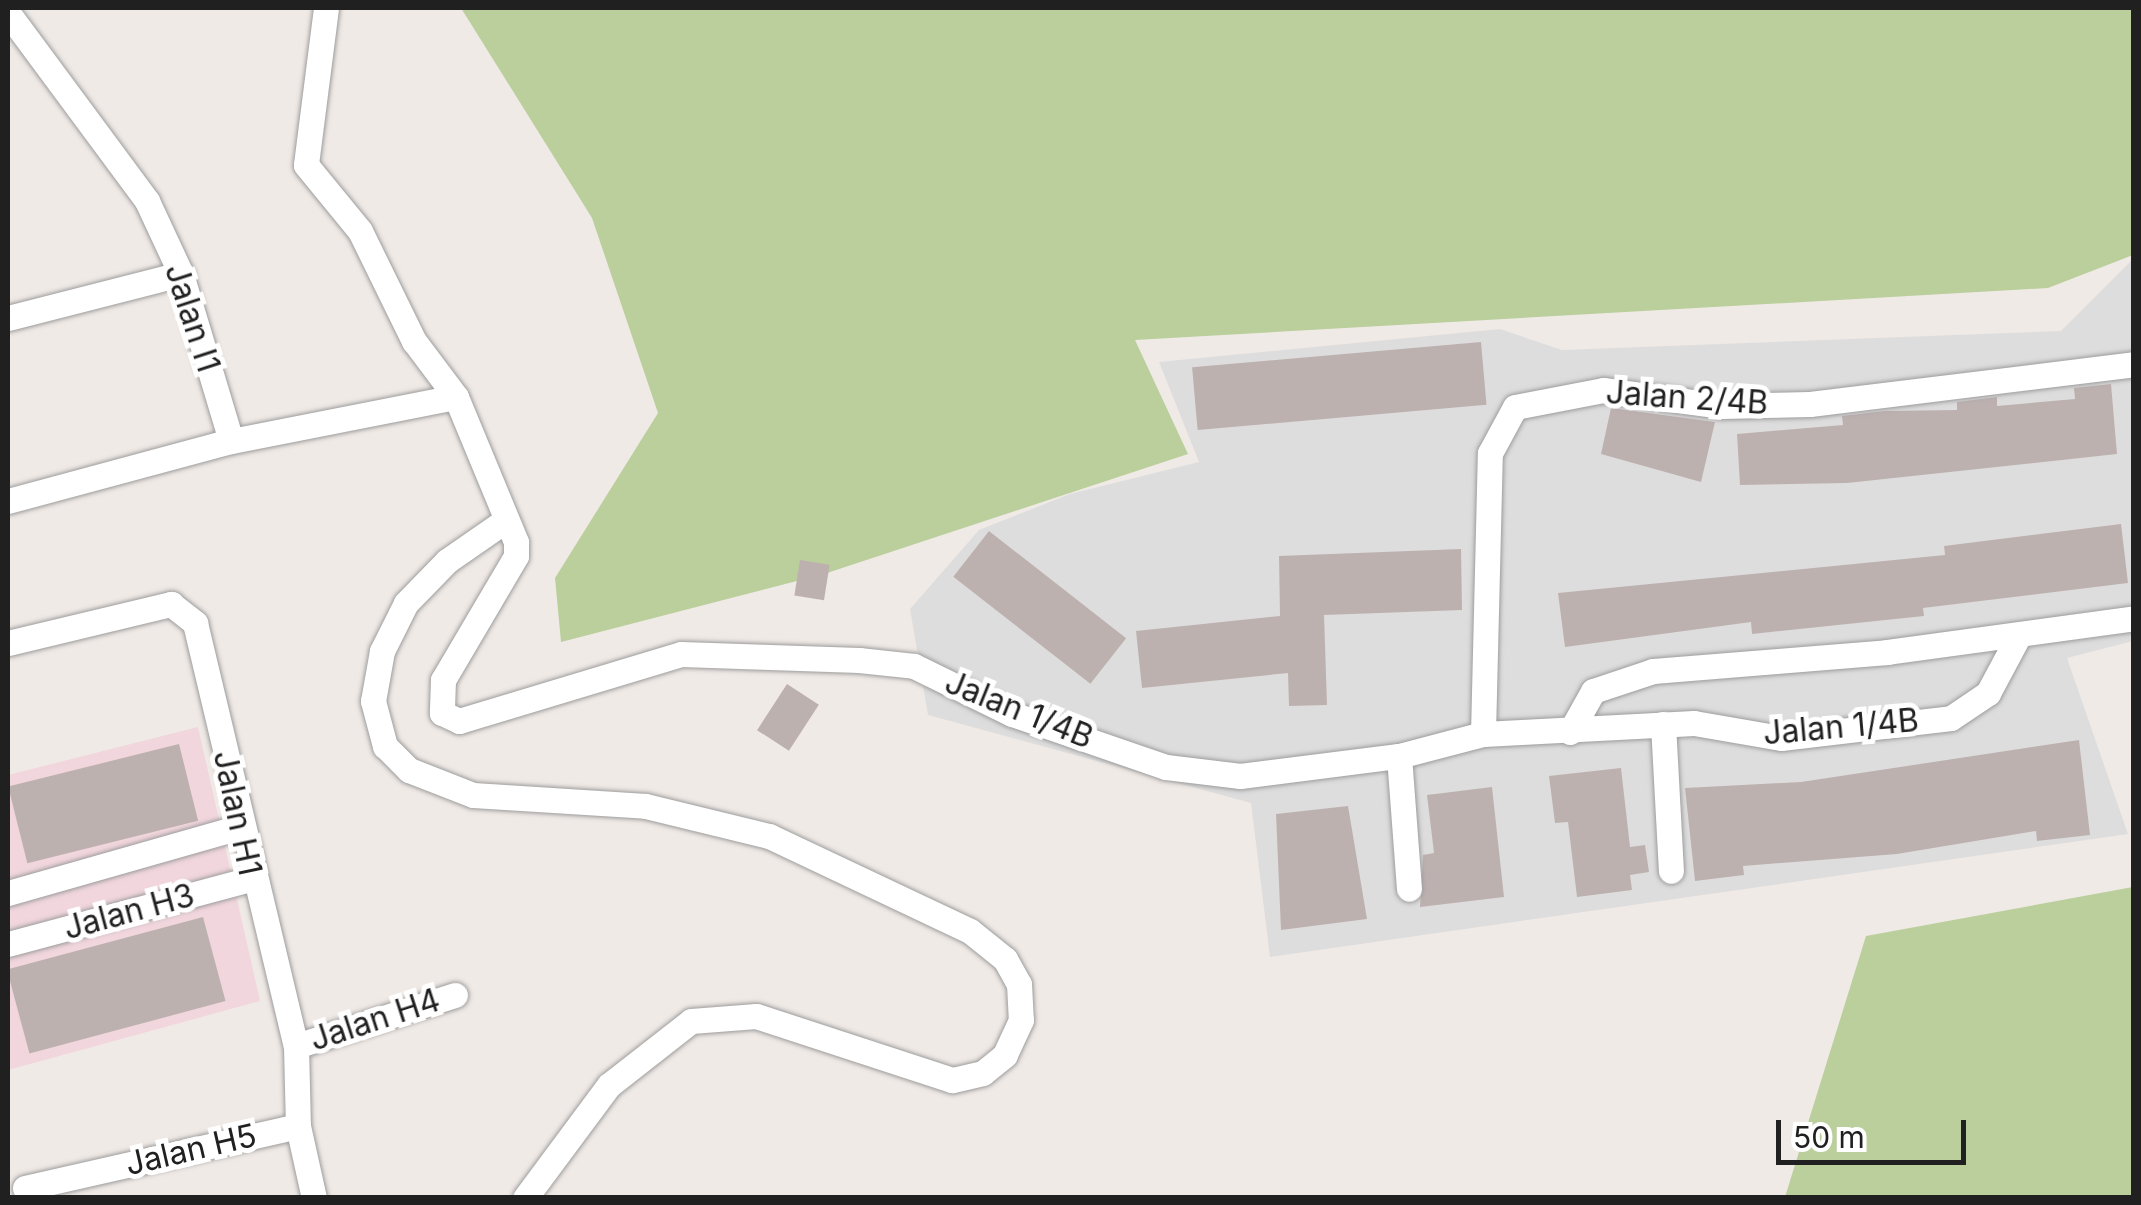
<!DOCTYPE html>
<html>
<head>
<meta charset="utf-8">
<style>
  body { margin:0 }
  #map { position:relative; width:2141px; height:1205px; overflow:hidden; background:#f0eae6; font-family:Inter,sans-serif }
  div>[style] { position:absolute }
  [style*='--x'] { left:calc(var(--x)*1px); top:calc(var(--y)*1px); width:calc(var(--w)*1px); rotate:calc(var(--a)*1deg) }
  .residential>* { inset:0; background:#dedddd }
  .commercial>* { inset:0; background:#f1d6dd }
  .forest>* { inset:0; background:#bacf9c }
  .building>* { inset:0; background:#bdb1b0; transform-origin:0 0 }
  .roads { filter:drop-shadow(0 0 2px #9d9d9d) drop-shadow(0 0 2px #9d9d9d) }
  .minor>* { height:25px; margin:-12.5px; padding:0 12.5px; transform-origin:12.5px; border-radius:12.5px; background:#fff }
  span { translate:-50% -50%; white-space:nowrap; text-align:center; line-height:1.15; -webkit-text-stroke:10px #fff; paint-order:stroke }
  .street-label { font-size:32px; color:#202020 }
  .frame { position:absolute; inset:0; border:10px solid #202020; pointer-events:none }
  .scale { position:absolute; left:1776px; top:1120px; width:190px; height:45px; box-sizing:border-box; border:5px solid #202020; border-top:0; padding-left:12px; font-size:30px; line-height:35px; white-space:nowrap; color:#202020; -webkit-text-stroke:8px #fff; paint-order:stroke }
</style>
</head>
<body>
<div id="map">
  <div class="residential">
    <i style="clip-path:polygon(2133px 259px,2133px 641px,2067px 658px,2128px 834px,1270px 957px,1251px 803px,928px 715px,910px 609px,979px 530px,1070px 494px,1199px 462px,1159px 362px,1500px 329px,1562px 350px,2061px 331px)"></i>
  </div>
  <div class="commercial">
    <i style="clip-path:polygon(198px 727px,260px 1001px,8px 1070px,8px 775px)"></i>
  </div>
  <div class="forest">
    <i style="clip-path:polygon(461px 8px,2133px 8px,2133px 255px,2048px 288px,1135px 340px,1188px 454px,824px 574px,561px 642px,555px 578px,658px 413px,592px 218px)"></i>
    <i style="clip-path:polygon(2133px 887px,2133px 1197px,1785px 1197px,1866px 936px)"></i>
  </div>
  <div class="building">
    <i style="left:1481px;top:342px;width:63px;height:290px;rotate:85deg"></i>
    <i style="clip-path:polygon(2111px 384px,2117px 454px,1847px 483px,1740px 485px,1737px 434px,1843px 425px,1842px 416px,1885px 411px,1957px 410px,1957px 402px,1997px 397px,1997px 406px,2075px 399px,2074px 388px)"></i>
    <i style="clip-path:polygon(1611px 408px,1715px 422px,1701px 482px,1601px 454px)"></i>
    <i style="clip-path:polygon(2121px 524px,2128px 583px,1923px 608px,1924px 616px,1752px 634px,1751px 622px,1565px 647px,1558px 593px,1945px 555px,1944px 546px)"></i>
    <i style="left:989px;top:531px;width:174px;height:58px;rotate:38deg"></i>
    <i style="clip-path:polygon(1461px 549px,1462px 610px,1324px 615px,1327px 705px,1289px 706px,1288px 673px,1142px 688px,1136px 631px,1280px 616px,1279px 556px)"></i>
    <i style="left:800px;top:560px;width:30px;height:36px;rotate:9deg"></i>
    <i style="left:787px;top:684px;width:38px;height:55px;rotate:33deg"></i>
    <i style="clip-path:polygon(2079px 740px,2090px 835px,2037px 841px,2036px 831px,1897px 854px,1743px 866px,1744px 875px,1695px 881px,1685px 788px,1801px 782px)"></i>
    <i style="left:179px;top:744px;width:79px;height:176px;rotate:76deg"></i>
    <i style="clip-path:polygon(1621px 768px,1630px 847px,1645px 845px,1649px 872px,1630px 875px,1632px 890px,1577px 897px,1568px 822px,1555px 823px,1549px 776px)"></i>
    <i style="clip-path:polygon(1492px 787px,1504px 897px,1420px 907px,1423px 855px,1434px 853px,1427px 795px)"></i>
    <i style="clip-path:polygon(1348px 806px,1367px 919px,1281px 930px,1276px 814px)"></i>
    <i style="left:203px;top:917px;width:87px;height:203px;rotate:75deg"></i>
  </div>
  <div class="roads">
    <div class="minor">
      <i style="--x:326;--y:8;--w:158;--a:97.3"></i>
      <i style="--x:306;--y:165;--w:85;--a:50.7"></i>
      <i style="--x:360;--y:231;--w:123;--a:63.9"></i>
      <i style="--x:414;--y:341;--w:70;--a:53.1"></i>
      <i style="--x:456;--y:397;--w:157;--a:67.5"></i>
      <i style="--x:516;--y:542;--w:14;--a:90"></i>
      <i style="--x:516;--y:556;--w:144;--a:120.5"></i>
      <i style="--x:443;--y:680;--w:33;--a:92"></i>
      <i style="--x:442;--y:713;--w:19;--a:25"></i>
      <i style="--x:459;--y:721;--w:232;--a:-16.8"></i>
      <i style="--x:681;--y:654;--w:178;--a:1.9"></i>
      <i style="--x:859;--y:660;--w:55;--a:6.2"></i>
      <i style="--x:914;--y:666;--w:109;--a:26.1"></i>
      <i style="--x:1012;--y:714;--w:163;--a:19"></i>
      <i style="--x:1166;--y:767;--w:75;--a:6.9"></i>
      <i style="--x:1240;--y:776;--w:160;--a:-7.2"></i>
      <i style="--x:1399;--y:756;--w:87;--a:-14.7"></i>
      <i style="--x:1483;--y:734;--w:211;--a:-3"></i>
      <i style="--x:1694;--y:723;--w:88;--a:9.8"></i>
      <i style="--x:1781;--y:738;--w:171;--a:-6.7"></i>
      <i style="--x:1951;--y:718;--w:45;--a:-34"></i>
      <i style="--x:1988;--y:693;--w:66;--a:-61.9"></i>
      <i style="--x:8;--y:13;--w:234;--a:53.5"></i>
      <i style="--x:147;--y:201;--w:81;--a:65"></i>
      <i style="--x:181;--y:274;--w:174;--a:73.3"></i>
      <i style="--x:8;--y:318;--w:179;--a:-14.3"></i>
      <i style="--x:8;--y:501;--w:231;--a:-15.1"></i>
      <i style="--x:231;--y:441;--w:229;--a:-11.1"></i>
      <i style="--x:506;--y:520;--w:72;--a:145.2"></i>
      <i style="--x:447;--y:561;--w:59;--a:134.3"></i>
      <i style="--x:406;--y:603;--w:54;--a:116.6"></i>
      <i style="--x:382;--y:651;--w:51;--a:100.2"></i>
      <i style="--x:373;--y:701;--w:47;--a:75.1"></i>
      <i style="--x:385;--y:746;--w:34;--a:45"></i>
      <i style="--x:409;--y:770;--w:69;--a:21.3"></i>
      <i style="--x:473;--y:795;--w:173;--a:3.6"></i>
      <i style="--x:646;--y:806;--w:127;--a:13.7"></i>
      <i style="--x:769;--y:836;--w:222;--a:25.3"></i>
      <i style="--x:970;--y:931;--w:45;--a:38.7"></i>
      <i style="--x:1005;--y:959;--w:29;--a:61"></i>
      <i style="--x:1019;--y:984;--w:36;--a:87"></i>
      <i style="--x:1021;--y:1020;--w:38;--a:115"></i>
      <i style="--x:1005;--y:1055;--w:28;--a:141"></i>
      <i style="--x:983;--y:1073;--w:32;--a:167"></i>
      <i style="--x:952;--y:1080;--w:206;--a:-161.9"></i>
      <i style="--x:756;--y:1016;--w:65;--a:175.6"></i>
      <i style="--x:691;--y:1021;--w:104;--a:142"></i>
      <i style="--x:609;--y:1085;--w:141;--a:126.6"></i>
      <i style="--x:8;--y:643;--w:168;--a:-13.5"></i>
      <i style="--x:171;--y:604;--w:31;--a:38"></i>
      <i style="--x:195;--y:623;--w:435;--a:76.6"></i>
      <i style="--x:296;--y:1046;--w:80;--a:88.6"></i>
      <i style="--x:298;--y:1126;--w:74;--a:77.5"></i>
      <i style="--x:1663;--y:724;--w:147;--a:86.9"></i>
      <i style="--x:1570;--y:732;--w:47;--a:-60.7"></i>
      <i style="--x:1593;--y:691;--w:63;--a:-18.4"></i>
      <i style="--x:1653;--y:671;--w:235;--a:-4.6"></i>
      <i style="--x:1887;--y:652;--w:249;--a:-7.8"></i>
      <i style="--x:1483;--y:734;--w:281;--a:-88.6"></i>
      <i style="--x:1490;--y:453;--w:52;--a:-61.5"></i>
      <i style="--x:1515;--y:407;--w:90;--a:-10.9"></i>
      <i style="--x:1603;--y:390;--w:119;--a:7.7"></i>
      <i style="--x:1721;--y:406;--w:89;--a:-1.3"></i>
      <i style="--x:1810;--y:404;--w:326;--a:-7"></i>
      <i style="--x:1399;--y:756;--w:133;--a:85.7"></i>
      <i style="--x:8;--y:893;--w:241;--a:-15.9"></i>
      <i style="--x:8;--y:944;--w:252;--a:-15"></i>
      <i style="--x:296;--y:1046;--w:167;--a:-17.8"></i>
      <i style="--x:25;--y:1188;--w:280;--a:-12.8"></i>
    </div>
  </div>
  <div class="street-label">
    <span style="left:192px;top:318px;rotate:72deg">Jalan I1</span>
    <span style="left:1687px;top:398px;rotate:4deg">Jalan 2/4B</span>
    <span style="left:1019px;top:710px;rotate:22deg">Jalan 1/4B</span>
    <span style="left:1841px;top:727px;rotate:-5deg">Jalan 1/4B</span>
    <span style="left:237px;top:813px;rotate:78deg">Jalan H1</span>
    <span style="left:129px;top:912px;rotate:-15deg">Jalan H3</span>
    <span style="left:375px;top:1020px;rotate:-18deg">Jalan H4</span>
    <span style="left:191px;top:1150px;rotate:-13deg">Jalan H5</span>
  </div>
  <div class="frame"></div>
  <div class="scale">50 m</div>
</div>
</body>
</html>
